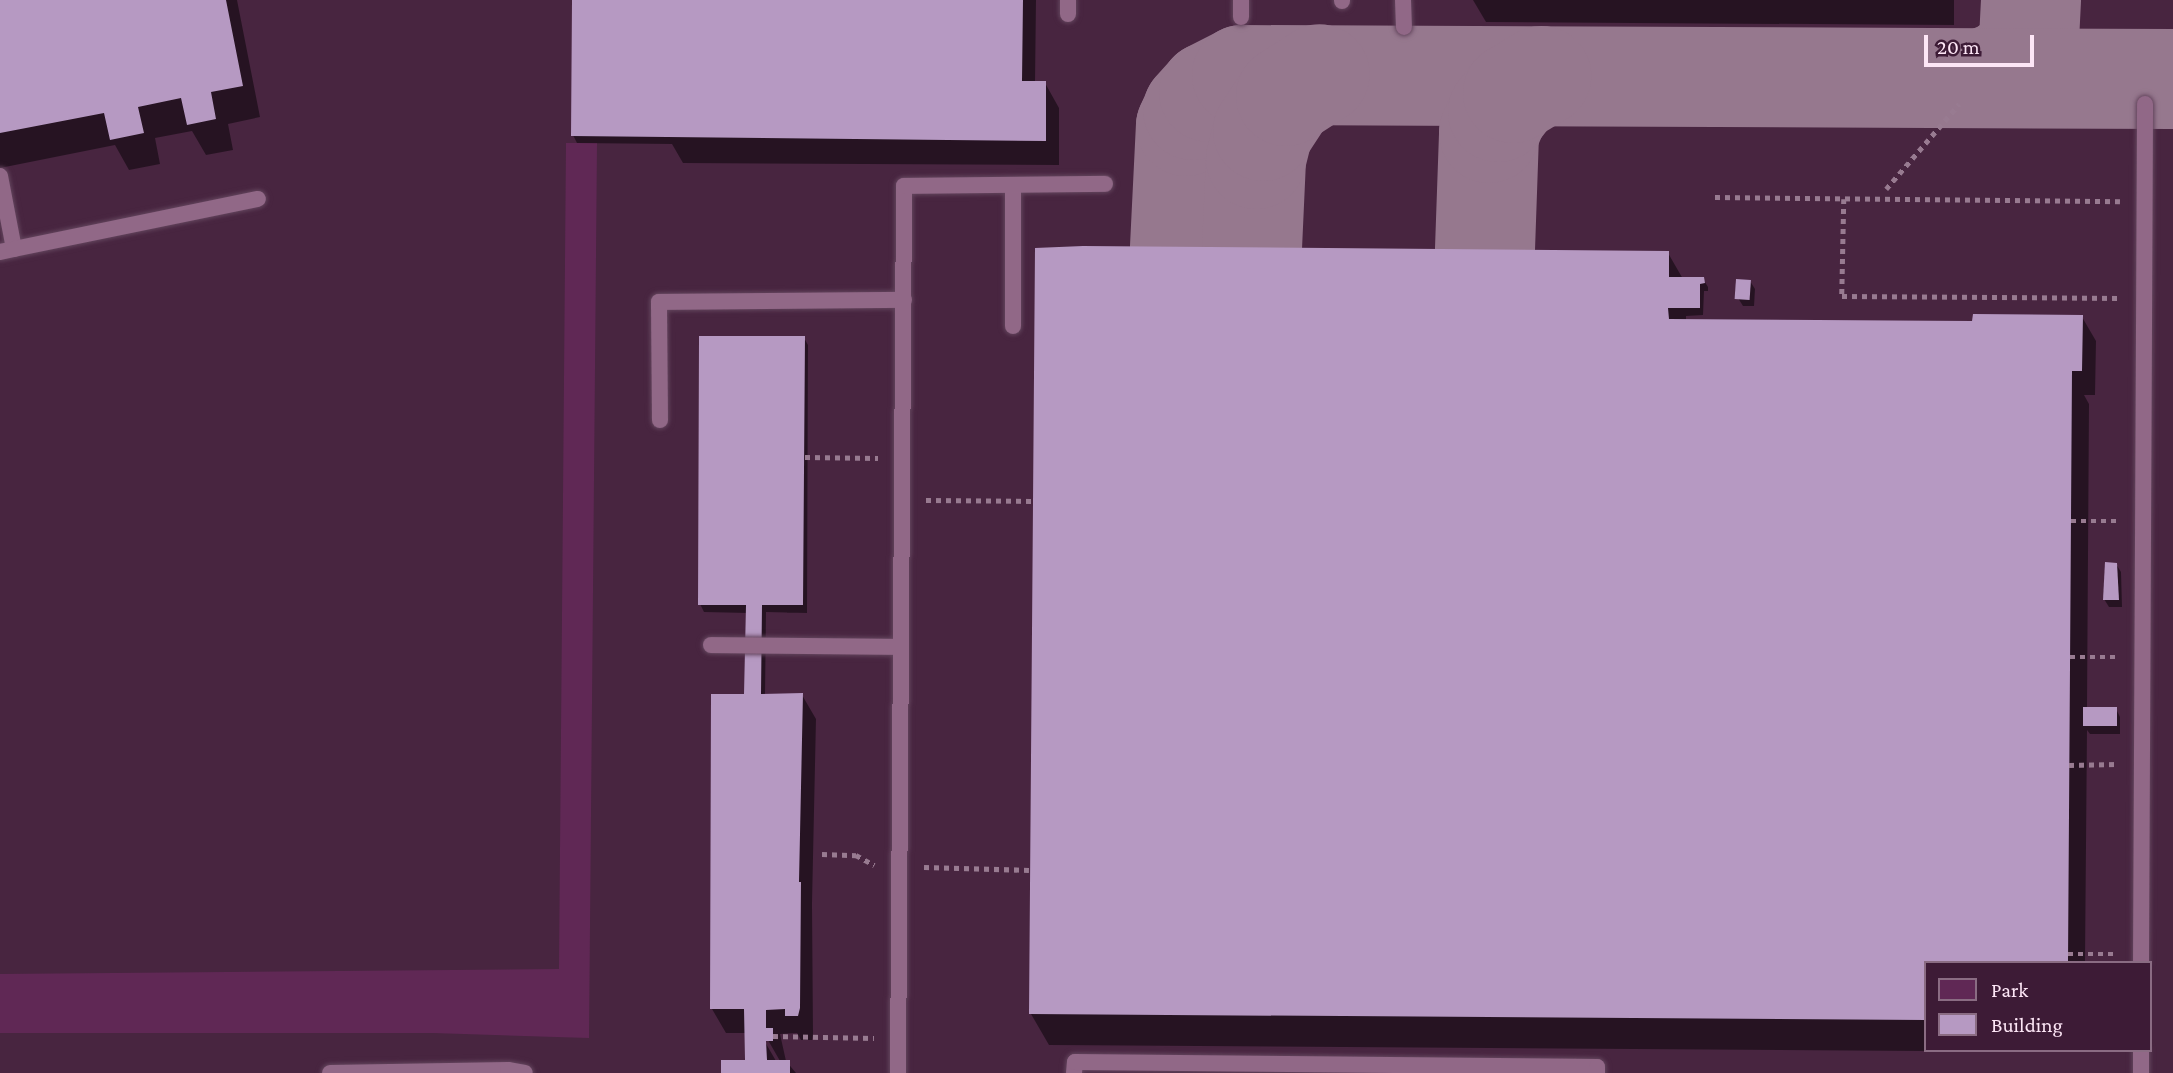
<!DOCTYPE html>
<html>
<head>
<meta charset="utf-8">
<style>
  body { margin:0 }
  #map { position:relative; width:2173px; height:1073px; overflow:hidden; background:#482540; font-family:"Crimson Pro",serif }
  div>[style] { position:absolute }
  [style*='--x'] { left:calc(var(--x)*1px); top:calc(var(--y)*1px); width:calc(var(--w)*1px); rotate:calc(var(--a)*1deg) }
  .green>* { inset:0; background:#602855 }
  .shadow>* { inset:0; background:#0007 }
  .taxiway>* { height:100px; margin:-50px; padding:0 50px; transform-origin:50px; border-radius:50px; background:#96788e }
  .building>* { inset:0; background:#b699c2; transform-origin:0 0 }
  .path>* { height:4.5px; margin-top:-2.25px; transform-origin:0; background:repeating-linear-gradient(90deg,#987b91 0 5px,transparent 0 10px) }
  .roads { filter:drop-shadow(0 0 2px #63455d) drop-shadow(0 0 2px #63455d) }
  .lane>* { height:16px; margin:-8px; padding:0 8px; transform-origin:8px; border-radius:8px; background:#916887 }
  span { translate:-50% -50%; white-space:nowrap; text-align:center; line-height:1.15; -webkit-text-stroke:7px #3d1b36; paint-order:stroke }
  .legend { position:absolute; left:1924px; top:961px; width:228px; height:91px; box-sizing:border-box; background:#3d1b36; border:2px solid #8a6c83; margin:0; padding:9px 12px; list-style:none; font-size:21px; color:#fde6f6 }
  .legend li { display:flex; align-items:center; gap:14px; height:35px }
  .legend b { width:35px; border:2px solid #8a6c83 }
  .scale { position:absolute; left:1924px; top:35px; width:110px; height:32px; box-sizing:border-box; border:4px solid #fde6f6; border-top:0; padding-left:9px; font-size:21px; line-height:24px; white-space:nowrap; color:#fde6f6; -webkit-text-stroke:5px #3d1b36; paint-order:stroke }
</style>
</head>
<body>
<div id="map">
  <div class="green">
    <i style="clip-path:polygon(566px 143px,597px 143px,589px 1038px,433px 1033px,0 1033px,0 974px,559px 969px)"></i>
  </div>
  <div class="shadow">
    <i style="clip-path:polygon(0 0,237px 0,260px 117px,228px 124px,233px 150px,206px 155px,192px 131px,155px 138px,160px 164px,129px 170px,115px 145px,0 168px)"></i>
    <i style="clip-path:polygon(573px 0,1036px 0,1035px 83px,1045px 83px,1059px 108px,1059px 165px,683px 163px,672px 144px,577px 143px,573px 135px)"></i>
    <i style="clip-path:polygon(1473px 0,1954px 0,1954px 25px,1486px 22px)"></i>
    <i style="clip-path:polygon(1668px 253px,1683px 279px,1703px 279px,1708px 287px,1708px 291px,1704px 291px,1703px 315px,1686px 316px,1686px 321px,1971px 322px,2082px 317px,2096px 341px,2095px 395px,2084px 395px,2089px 404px,2087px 709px,2116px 709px,2120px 717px,2120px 734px,2090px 734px,2087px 730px,2085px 963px,1926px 963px,1926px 1050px,2085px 1052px,1049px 1045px,1031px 1014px)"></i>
    <i style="clip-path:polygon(1750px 281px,1755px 289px,1754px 306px,1743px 306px,1738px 298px)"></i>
    <i style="clip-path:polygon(evenodd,804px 338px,808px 345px,807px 613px,766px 612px,765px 695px,802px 695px,816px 719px,812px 904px,813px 1034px,812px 1040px,801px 1040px,797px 1033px,780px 1034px,786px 1061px,796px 1073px,723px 1073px,746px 1062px,746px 1033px,726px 1033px,712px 1009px,748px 696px,748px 613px,704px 612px,700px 604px,804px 338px,764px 1033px,780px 1061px,776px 1061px,761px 1035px,764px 1033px)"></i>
    <i style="clip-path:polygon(2116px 564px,2121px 572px,2122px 607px,2109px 607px,2104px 599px)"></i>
  </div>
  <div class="taxiway">
    <i style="--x:1984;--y:78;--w:22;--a:-22"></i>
    <i style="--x:2004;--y:70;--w:26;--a:-40"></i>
    <i style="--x:2024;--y:53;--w:14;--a:-69"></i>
    <i style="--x:2029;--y:40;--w:40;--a:-87.1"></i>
    <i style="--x:1180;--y:247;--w:121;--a:-87.2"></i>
    <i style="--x:1186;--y:126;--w:17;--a:-66"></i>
    <i style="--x:1193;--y:110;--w:24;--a:-48"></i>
    <i style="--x:1209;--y:92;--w:37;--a:-27"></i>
    <i style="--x:1242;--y:75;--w:931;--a:0.25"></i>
    <i style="--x:1252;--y:248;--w:89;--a:-87.4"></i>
    <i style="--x:1256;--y:159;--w:29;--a:-76"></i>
    <i style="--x:1263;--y:131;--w:42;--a:-56.7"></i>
    <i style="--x:1286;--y:96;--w:40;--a:-32.9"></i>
    <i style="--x:1485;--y:249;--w:116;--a:-88"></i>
    <i style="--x:1489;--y:133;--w:23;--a:-67"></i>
    <i style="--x:1498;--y:112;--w:24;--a:-52"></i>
    <i style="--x:1513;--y:93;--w:33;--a:-31"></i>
  </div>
  <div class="building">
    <i style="clip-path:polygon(0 0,226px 0,243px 86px,211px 92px,216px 119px,187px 125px,181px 98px,138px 107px,144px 133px,110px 140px,104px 113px,0 133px)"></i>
    <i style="clip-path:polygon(572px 0,1023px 0,1022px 81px,1046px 81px,1046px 141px,571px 136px)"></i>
    <i style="clip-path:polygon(1083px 246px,1669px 251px,1669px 277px,1704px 277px,1705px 283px,1700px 284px,1700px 308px,1668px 308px,1669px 319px,1972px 321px,1973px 314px,2083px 315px,2082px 371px,2072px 371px,2068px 963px,1926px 963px,1926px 1020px,1029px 1014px,1035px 248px)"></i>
    <i style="left:1736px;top:279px;width:15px;height:20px;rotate:4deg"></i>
    <i style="clip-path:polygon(699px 336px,805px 336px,803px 605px,762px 605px,761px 694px,803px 693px,799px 882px,801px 882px,800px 1008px,798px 1016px,785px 1016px,785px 1009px,766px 1010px,766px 1028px,773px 1028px,773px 1041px,766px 1041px,767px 1060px,790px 1060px,790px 1073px,721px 1073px,721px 1060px,745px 1060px,744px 1009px,710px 1009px,711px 694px,744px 694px,746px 605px,698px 605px)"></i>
    <i style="clip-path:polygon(2105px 562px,2117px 563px,2119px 600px,2103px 600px)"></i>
    <i style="left:2083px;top:707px;width:34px;height:19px"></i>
  </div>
  <div class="path">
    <i style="--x:1886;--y:189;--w:112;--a:-49.3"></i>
    <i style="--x:1715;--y:197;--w:405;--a:0.6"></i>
    <i style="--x:1844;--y:199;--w:97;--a:91.2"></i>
    <i style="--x:1842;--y:296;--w:277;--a:0.4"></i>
    <i style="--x:805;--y:457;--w:73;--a:0.8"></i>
    <i style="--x:926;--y:500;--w:105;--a:0.5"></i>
    <i style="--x:2071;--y:521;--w:45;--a:0"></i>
    <i style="--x:2070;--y:657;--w:48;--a:0"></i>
    <i style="--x:2069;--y:765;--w:48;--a:-1.2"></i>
    <i style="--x:822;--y:854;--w:34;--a:2"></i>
    <i style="--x:856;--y:855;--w:21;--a:29"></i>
    <i style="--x:924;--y:867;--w:105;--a:1.6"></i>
    <i style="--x:2068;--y:954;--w:48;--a:0"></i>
    <i style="--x:773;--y:1036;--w:101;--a:1.1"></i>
  </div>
  <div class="roads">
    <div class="lane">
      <i style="--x:1342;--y:0;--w:1;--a:90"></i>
      <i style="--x:1403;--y:0;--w:27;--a:88"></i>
      <i style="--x:1068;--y:14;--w:14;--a:-90"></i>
      <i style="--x:1241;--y:17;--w:17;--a:-90"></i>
      <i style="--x:0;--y:176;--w:74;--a:79.1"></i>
      <i style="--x:14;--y:249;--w:14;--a:168"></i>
      <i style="--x:1013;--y:185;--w:141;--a:90"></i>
      <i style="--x:14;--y:249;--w:249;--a:-11.6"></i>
      <i style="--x:660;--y:420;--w:118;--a:-90.5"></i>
      <i style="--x:659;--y:302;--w:245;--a:-0.5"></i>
      <i style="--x:711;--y:645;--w:190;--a:0.6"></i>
      <i style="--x:2141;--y:963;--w:859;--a:-89.73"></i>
      <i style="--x:330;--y:1073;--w:178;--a:-1"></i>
      <i style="--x:508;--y:1070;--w:17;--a:10"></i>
      <i style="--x:898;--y:1073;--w:887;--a:-89.61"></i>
      <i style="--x:904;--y:186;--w:201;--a:-0.6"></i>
      <i style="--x:1074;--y:1073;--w:11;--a:-85"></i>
      <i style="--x:1075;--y:1062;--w:522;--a:0.55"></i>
      <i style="--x:1597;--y:1067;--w:6;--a:90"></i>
      <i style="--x:2141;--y:1073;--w:23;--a:-90"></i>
    </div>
  </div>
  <ul class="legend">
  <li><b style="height:19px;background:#602855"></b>Park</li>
  <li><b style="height:19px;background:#b699c2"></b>Building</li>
  </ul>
  <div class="scale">20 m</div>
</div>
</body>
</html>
